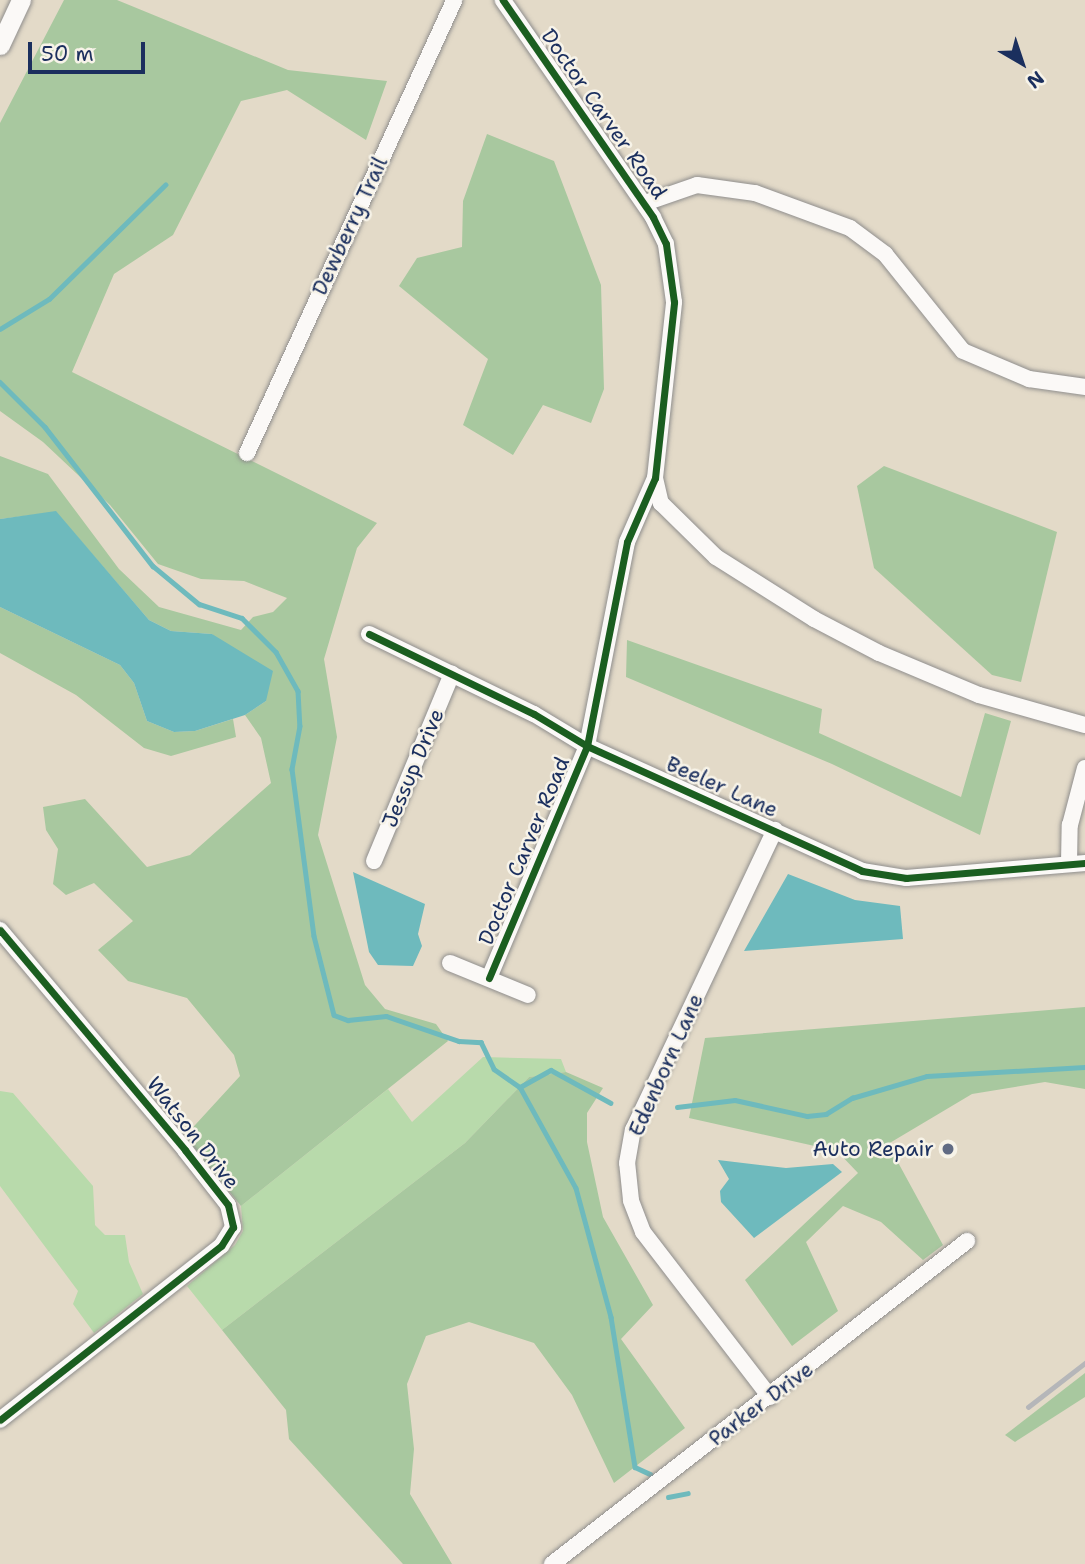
<!DOCTYPE html>
<html>
<head>
<meta charset="utf-8">
<style>
  body { margin:0 }
  #map { position:relative; width:1085px; height:1564px; overflow:hidden; background:#e3dac8; font-family:"Shantell Sans",sans-serif }
  div>[style] { position:absolute }
  [style*='--x'] { left:calc(var(--x)*1px); top:calc(var(--y)*1px); width:calc(var(--w)*1px); rotate:calc(var(--a)*1deg) }
  .green>* { inset:0; background:#b8daab }
  .forest>* { inset:0; background:#a8c89f }
  .water>* { inset:0; background:#6ebabd }
  .stream>* { height:4.5px; margin:-2.25px; padding:0 2.25px; transform-origin:2.25px; border-radius:2.25px; background:#6ebabd }
  .roads { filter:drop-shadow(0 0 2px #8f8e8d) drop-shadow(0 0 2px #8f8e8d) }
  .minor>* { height:16px; margin:-8px; padding:0 8px; transform-origin:8px; border-radius:8px; background:#fbf9f7 }
  .major>* { height:19px; margin:-9.5px; padding:0 9.5px; transform-origin:9.5px; border-radius:9.5px; background:#fbf9f7 }
  .rail>* { height:4.5px; margin:-2.25px; padding:0 2.25px; transform-origin:2.25px; border-radius:2.25px; background:#b5b6b9 }
  .cycleway>* { height:7px; margin:-3.5px; padding:0 3.5px; transform-origin:3.5px; border-radius:3.5px; background:#1b5e20 }
  .dots>* { width:19px; height:19px; translate:-50% -50%; box-sizing:border-box; border:4px solid #f7f3e8; border-radius:50% }
  span { translate:-50% -50%; white-space:nowrap; text-align:center; line-height:1.15; -webkit-text-stroke:5px #f7f3e8; paint-order:stroke }
  .street-label { font-size:21px; color:#1b2f5e }
  .poi-label { font-size:21px; color:#1b2f5e }
  .right { translate:-100% -50%; text-align:right }
  .north { position:absolute; left:987px; top:28px; width:70px; height:70px; -webkit-text-stroke:5px #f7f3e8; paint-order:stroke; rotate:141deg; font-size:19px; font-weight:700; line-height:28px; text-align:center; color:#1b2f5e }
  .north::after { content:''; display:block; margin:auto; width:24px; height:32px; background:#1b2f5e; clip-path:polygon(50% 0,100% 100%,50% 72%,0 100%) }
  .scale { position:absolute; left:28px; top:42px; width:117px; height:32px; box-sizing:border-box; border:4px solid #1b2f5e; border-top:0; padding-left:9px; font-size:21px; line-height:24px; white-space:nowrap; color:#1b2f5e; -webkit-text-stroke:5px #f7f3e8; paint-order:stroke }
</style>
</head>
<body>
<div id="map">
  <div class="green">
    <i style="clip-path:polygon(483px 1057px,561px 1059px,566px 1072px,529px 1077px,465px 1143px,222px 1330px,187px 1286px,235px 1245px,243px 1231px,241px 1206px,388px 1089px,412px 1122px)"></i>
    <i style="clip-path:polygon(0 1091px,13px 1093px,93px 1186px,95px 1225px,105px 1235px,125px 1235px,129px 1262px,143px 1294px,94px 1333px,73px 1304px,78px 1291px,0 1186px)"></i>
  </div>
  <div class="forest">
    <i style="clip-path:polygon(64px 0,117px 0,288px 70px,387px 81px,366px 140px,287px 90px,241px 101px,173px 235px,114px 274px,72px 372px,377px 523px,357px 548px,324px 659px,337px 737px,318px 835px,365px 985px,385px 1009px,436px 1024px,448px 1041px,241px 1206px,185px 1136px,240px 1076px,234px 1055px,187px 998px,128px 981px,98px 950px,133px 921px,94px 883px,66px 895px,53px 884px,58px 849px,46px 830px,43px 807px,85px 799px,147px 867px,190px 855px,271px 783px,261px 738px,245px 715px,266px 701px,212px 634px,171px 631px,149px 620px,56px 512px,0 519px,0 456px,48px 474px,119px 569px,159px 607px,241px 630px,253px 617px,273px 612px,287px 598px,244px 581px,201px 579px,158px 564px,110px 505px,43px 442px,0 411px,0 123px)"></i>
    <i style="clip-path:polygon(487px 134px,554px 161px,601px 285px,604px 389px,591px 423px,543px 405px,513px 455px,463px 425px,488px 359px,399px 286px,417px 258px,462px 247px,463px 201px)"></i>
    <i style="clip-path:polygon(884px 466px,1057px 532px,1021px 682px,992px 675px,874px 568px,857px 486px)"></i>
    <i style="clip-path:polygon(0 607px,120px 665px,134px 683px,147px 721px,174px 732px,195px 731px,233px 719px,236px 737px,171px 756px,144px 748px,76px 695px,0 653px)"></i>
    <i style="clip-path:polygon(627px 640px,822px 709px,819px 733px,961px 797px,985px 713px,1011px 721px,980px 835px,832px 764px,626px 677px)"></i>
    <i style="clip-path:polygon(1085px 1007px,1085px 1089px,1045px 1082px,972px 1094px,888px 1144px,943px 1245px,923px 1260px,881px 1222px,843px 1206px,806px 1242px,838px 1311px,792px 1346px,745px 1280px,858px 1173px,837px 1151px,689px 1118px,705px 1038px)"></i>
    <i style="clip-path:polygon(566px 1072px,603px 1088px,587px 1113px,587px 1142px,603px 1217px,653px 1305px,621px 1339px,685px 1428px,614px 1483px,572px 1395px,534px 1343px,469px 1322px,426px 1336px,407px 1384px,414px 1449px,410px 1494px,452px 1564px,403px 1564px,289px 1439px,286px 1410px,222px 1330px,465px 1143px,529px 1077px)"></i>
    <i style="clip-path:polygon(1085px 1373px,1085px 1397px,1015px 1442px,1005px 1435px)"></i>
  </div>
  <div class="water">
    <i style="clip-path:polygon(56px 511px,149px 620px,171px 631px,212px 634px,273px 671px,266px 701px,245px 715px,195px 731px,174px 732px,147px 721px,134px 683px,120px 665px,0 607px,0 519px)"></i>
    <i style="clip-path:polygon(353px 872px,425px 904px,418px 934px,422px 946px,413px 966px,378px 965px,369px 952px)"></i>
    <i style="clip-path:polygon(788px 874px,855px 900px,900px 906px,903px 939px,744px 951px)"></i>
    <i style="clip-path:polygon(718px 1160px,786px 1168px,833px 1164px,842px 1172px,754px 1238px,721px 1202px,720px 1191px,729px 1179px)"></i>
  </div>
  <div class="stream">
    <i style="--x:0;--y:329;--w:57;--a:-31.5"></i>
    <i style="--x:49;--y:299;--w:163;--a:-44.5"></i>
    <i style="--x:0;--y:382;--w:64;--a:45"></i>
    <i style="--x:45;--y:427;--w:176;--a:52.2"></i>
    <i style="--x:153;--y:566;--w:60;--a:39.6"></i>
    <i style="--x:199;--y:604;--w:45;--a:18"></i>
    <i style="--x:242;--y:618;--w:48;--a:45"></i>
    <i style="--x:276;--y:652;--w:45;--a:60.6"></i>
    <i style="--x:298;--y:691;--w:35;--a:87"></i>
    <i style="--x:300;--y:726;--w:44;--a:100.5"></i>
    <i style="--x:292;--y:769;--w:168;--a:82.5"></i>
    <i style="--x:314;--y:936;--w:81;--a:75.8"></i>
    <i style="--x:334;--y:1015;--w:15;--a:20"></i>
    <i style="--x:348;--y:1020;--w:38;--a:-6"></i>
    <i style="--x:386;--y:1016;--w:77;--a:18.9"></i>
    <i style="--x:459;--y:1041;--w:22;--a:3"></i>
    <i style="--x:481;--y:1042;--w:30;--a:64"></i>
    <i style="--x:494;--y:1069;--w:32;--a:35"></i>
    <i style="--x:520;--y:1087;--w:115;--a:61"></i>
    <i style="--x:576;--y:1188;--w:134;--a:74.8"></i>
    <i style="--x:611;--y:1317;--w:152;--a:80.9"></i>
    <i style="--x:635;--y:1467;--w:17;--a:25"></i>
    <i style="--x:520;--y:1087;--w:35;--a:-29"></i>
    <i style="--x:551;--y:1070;--w:68;--a:28.8"></i>
    <i style="--x:677;--y:1107;--w:58;--a:-6.9"></i>
    <i style="--x:735;--y:1100;--w:74;--a:12.5"></i>
    <i style="--x:807;--y:1116;--w:19;--a:-6"></i>
    <i style="--x:826;--y:1114;--w:31;--a:-32"></i>
    <i style="--x:852;--y:1098;--w:78;--a:-16.3"></i>
    <i style="--x:927;--y:1076;--w:158;--a:-3.3"></i>
    <i style="--x:668;--y:1497;--w:20;--a:-11"></i>
  </div>
  <div class="roads">
    <div class="minor">
      <i style="--x:645;--y:203;--w:55;--a:-19.1"></i>
      <i style="--x:697;--y:185;--w:59;--a:7.9"></i>
      <i style="--x:755;--y:193;--w:101;--a:20.2"></i>
      <i style="--x:850;--y:228;--w:44;--a:36.6"></i>
      <i style="--x:885;--y:254;--w:124;--a:51.2"></i>
      <i style="--x:963;--y:351;--w:72;--a:23"></i>
      <i style="--x:1029;--y:379;--w:57;--a:8.1"></i>
      <i style="--x:247;--y:453;--w:498;--a:-65.4"></i>
      <i style="--x:655;--y:478;--w:26;--a:77"></i>
      <i style="--x:661;--y:503;--w:77;--a:44.5"></i>
      <i style="--x:716;--y:557;--w:116;--a:32.3"></i>
      <i style="--x:814;--y:619;--w:73;--a:27.6"></i>
      <i style="--x:879;--y:653;--w:108;--a:22.8"></i>
      <i style="--x:979;--y:695;--w:110;--a:15.8"></i>
      <i style="--x:369;--y:634;--w:183;--a:25.9"></i>
      <i style="--x:534;--y:714;--w:62;--a:31.1"></i>
      <i style="--x:587;--y:746;--w:302;--a:24.4"></i>
      <i style="--x:862;--y:871;--w:45;--a:9"></i>
      <i style="--x:906;--y:878;--w:180;--a:-4.8"></i>
      <i style="--x:374;--y:861;--w:203;--a:-67.4"></i>
      <i style="--x:1069;--y:864;--w:39;--a:-89"></i>
      <i style="--x:1070;--y:825;--w:59;--a:-75.3"></i>
      <i style="--x:0;--y:930;--w:287;--a:49.9"></i>
      <i style="--x:185;--y:1150;--w:70;--a:52"></i>
      <i style="--x:228;--y:1205;--w:23;--a:77"></i>
      <i style="--x:233;--y:1227;--w:22;--a:122"></i>
      <i style="--x:221;--y:1246;--w:281;--a:141.8"></i>
      <i style="--x:450;--y:963;--w:84;--a:22.3"></i>
      <i style="--x:489;--y:978;--w:252;--a:-67.1"></i>
      <i style="--x:587;--y:746;--w:208;--a:-78.9"></i>
      <i style="--x:627;--y:542;--w:70;--a:-66.4"></i>
      <i style="--x:655;--y:478;--w:177;--a:-83.8"></i>
      <i style="--x:674;--y:302;--w:59;--a:-97.9"></i>
      <i style="--x:666;--y:244;--w:30;--a:-116"></i>
      <i style="--x:653;--y:217;--w:264;--a:-124.7"></i>
      <i style="--x:770;--y:1397;--w:208;--a:-127.6"></i>
      <i style="--x:643;--y:1232;--w:34;--a:-111"></i>
      <i style="--x:631;--y:1200;--w:37;--a:-96"></i>
      <i style="--x:627;--y:1163;--w:34;--a:-80"></i>
      <i style="--x:633;--y:1130;--w:332;--a:-64.7"></i>
      <i style="--x:552;--y:1564;--w:526;--a:-37.89"></i>
    </div>
    <div class="major">
      <i style="--x:0;--y:45;--w:50;--a:-65"></i>
    </div>
  </div>
  <div class="rail">
    <i style="--x:1028;--y:1407;--w:72;--a:-37.7"></i>
  </div>
  <div class="cycleway">
    <i style="--x:369;--y:634;--w:183;--a:25.9"></i>
    <i style="--x:534;--y:714;--w:62;--a:31.1"></i>
    <i style="--x:587;--y:746;--w:302;--a:24.4"></i>
    <i style="--x:862;--y:871;--w:45;--a:9"></i>
    <i style="--x:906;--y:878;--w:180;--a:-4.8"></i>
    <i style="--x:0;--y:930;--w:287;--a:49.9"></i>
    <i style="--x:185;--y:1150;--w:70;--a:52"></i>
    <i style="--x:228;--y:1205;--w:23;--a:77"></i>
    <i style="--x:233;--y:1227;--w:22;--a:122"></i>
    <i style="--x:221;--y:1246;--w:281;--a:141.8"></i>
    <i style="--x:489;--y:978;--w:252;--a:-67.1"></i>
    <i style="--x:587;--y:746;--w:208;--a:-78.9"></i>
    <i style="--x:627;--y:542;--w:70;--a:-66.4"></i>
    <i style="--x:655;--y:478;--w:177;--a:-83.8"></i>
    <i style="--x:674;--y:302;--w:59;--a:-97.9"></i>
    <i style="--x:666;--y:244;--w:30;--a:-116"></i>
    <i style="--x:653;--y:217;--w:264;--a:-124.7"></i>
  </div>
  <div class="dots">
    <i style="left:948px;top:1149px;background:#616b83"></i>
  </div>
  <div class="street-label">
    <span style="left:604px;top:114px;rotate:55deg">Doctor Carver Road</span>
    <span style="left:350px;top:226px;rotate:-65deg">Dewberry Trail</span>
    <span style="left:413px;top:768px;rotate:-67deg">Jessup Drive</span>
    <span style="left:722px;top:787px;rotate:24deg">Beeler Lane</span>
    <span style="left:524px;top:851px;rotate:-67deg">Doctor Carver Road</span>
    <span style="left:666px;top:1065px;rotate:-66deg">Edenborn Lane</span>
    <span style="left:193px;top:1133px;rotate:52deg">Watson Drive</span>
    <span style="left:761px;top:1404px;rotate:-37deg">Parker Drive</span>
  </div>
  <div class="poi-label">
    <span class="right" style="left:934px;top:1149px">Auto Repair</span>
  </div>
  <div class="north">N</div>
  <div class="scale">50 m</div>
</div>
</body>
</html>
